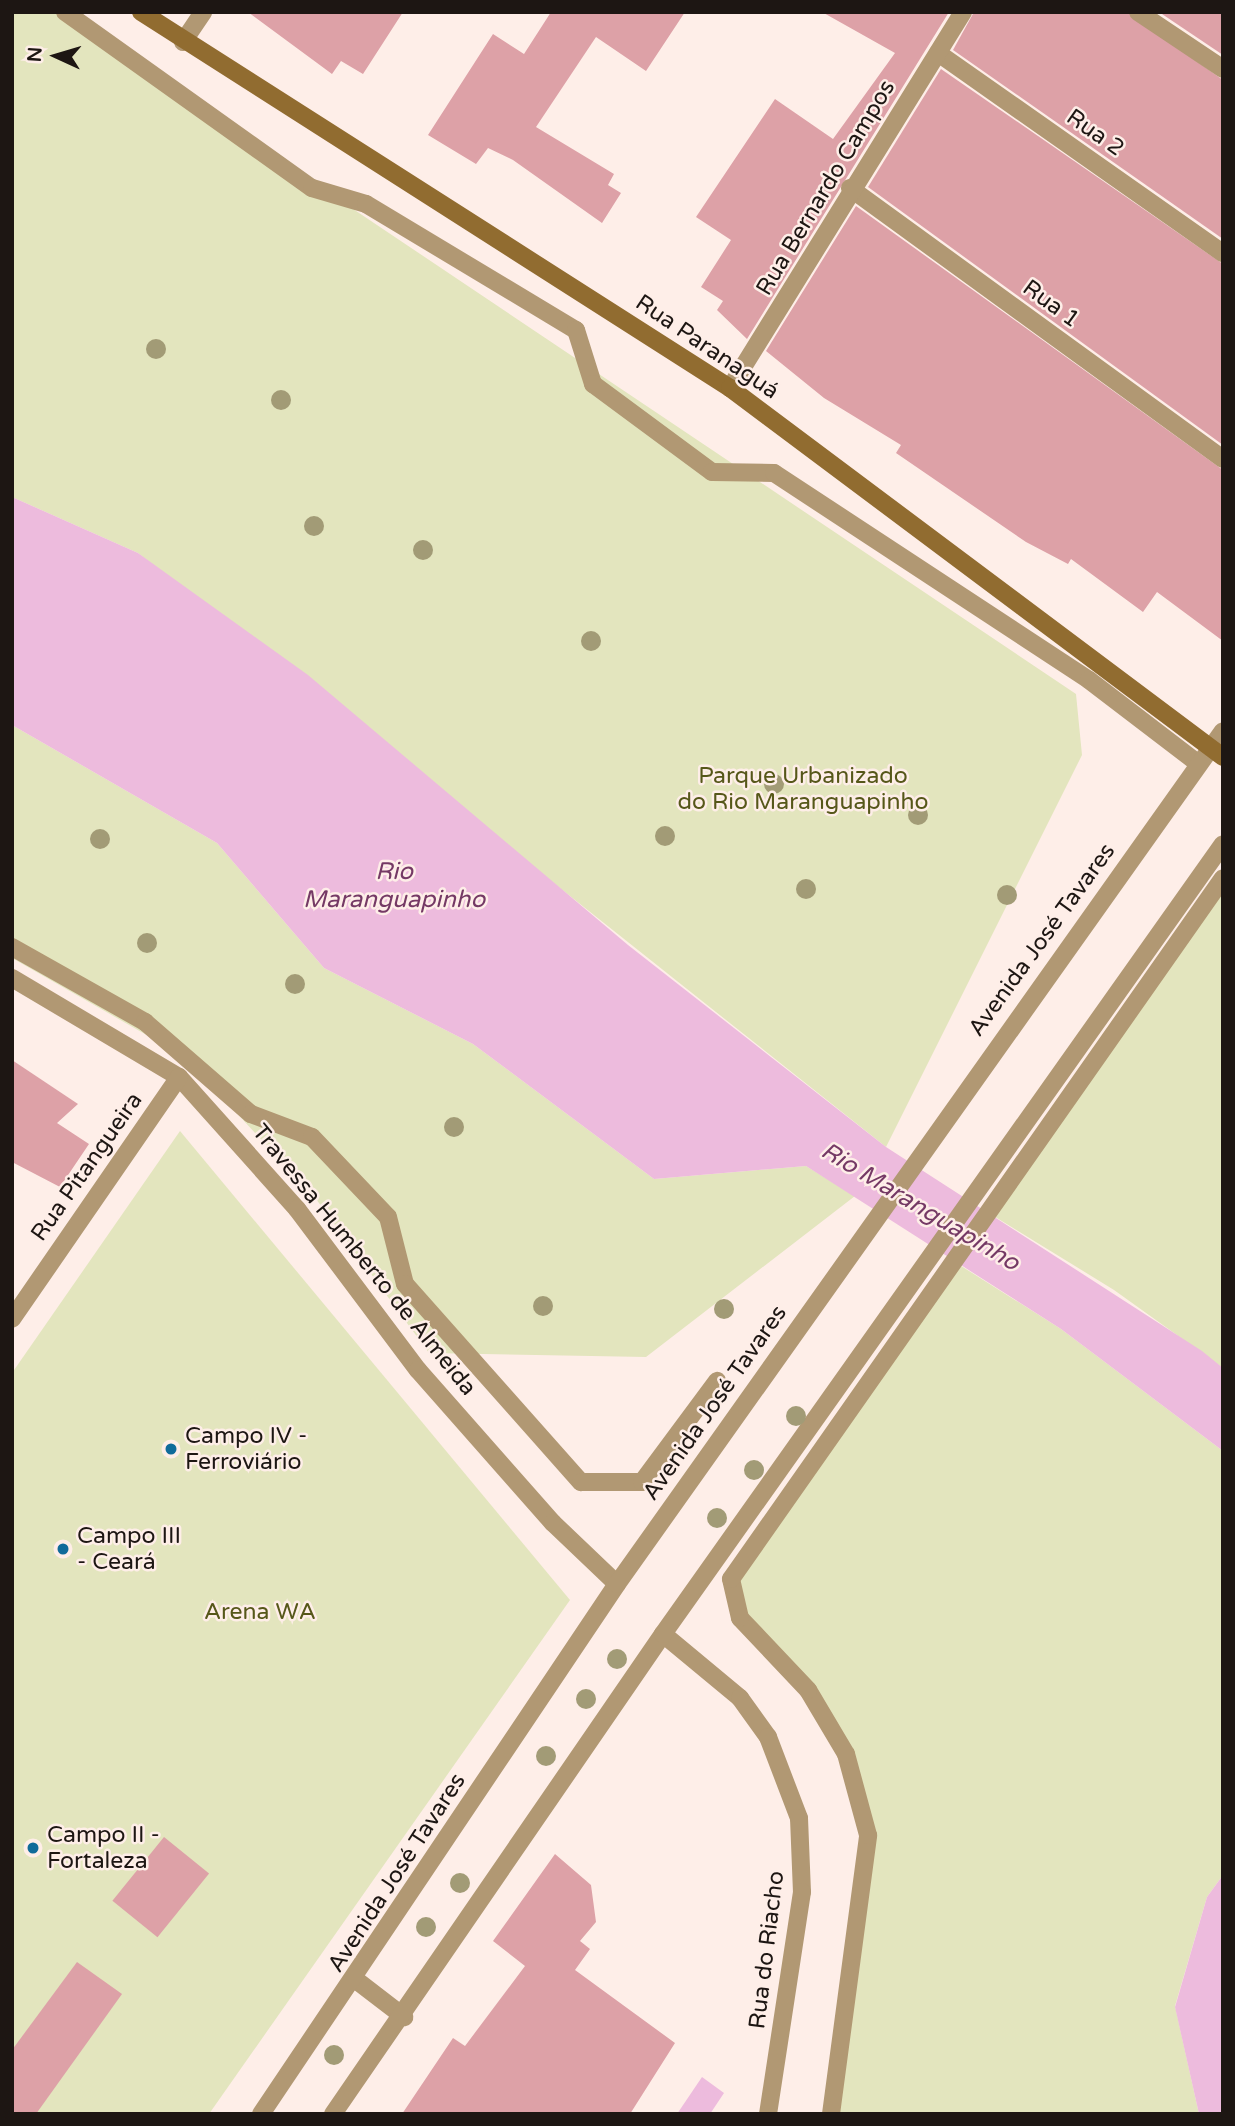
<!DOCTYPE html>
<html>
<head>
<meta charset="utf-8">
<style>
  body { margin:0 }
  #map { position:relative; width:1235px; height:2126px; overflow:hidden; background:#feeee8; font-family:"Varela Round",sans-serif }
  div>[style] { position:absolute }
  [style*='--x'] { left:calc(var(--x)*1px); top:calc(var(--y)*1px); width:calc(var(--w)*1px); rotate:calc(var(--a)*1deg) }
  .green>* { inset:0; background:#e3e5be }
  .water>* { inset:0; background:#edbbdd }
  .building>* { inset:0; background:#dda1a7; transform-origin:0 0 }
  .service>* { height:18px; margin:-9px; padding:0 9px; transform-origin:9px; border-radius:9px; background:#b19873 }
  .pedestrian>* { height:18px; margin:-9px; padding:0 9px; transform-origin:9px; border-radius:9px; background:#b19873 }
  .minor>* { height:18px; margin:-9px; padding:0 9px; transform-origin:9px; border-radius:9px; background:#b19873 }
  .secondary>* { height:18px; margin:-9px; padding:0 9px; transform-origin:9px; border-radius:9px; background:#916c30 }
  .trees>* { width:20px; height:20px; margin:-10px; border-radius:50%; background:#a29b76 }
  .dots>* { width:19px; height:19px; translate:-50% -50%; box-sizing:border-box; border:4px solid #feeee8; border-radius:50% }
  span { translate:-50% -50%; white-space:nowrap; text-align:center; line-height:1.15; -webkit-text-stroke:5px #feeee8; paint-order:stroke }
  .street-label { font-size:23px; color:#1d1613 }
  .park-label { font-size:23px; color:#565719 }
  .poi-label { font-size:23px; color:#1d1613 }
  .left { translate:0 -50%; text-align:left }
  .water-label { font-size:24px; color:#753965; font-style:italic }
  .frame { position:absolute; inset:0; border:14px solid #1d1613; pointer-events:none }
  .north { position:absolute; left:21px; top:21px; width:70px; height:70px; -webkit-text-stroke:5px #feeee8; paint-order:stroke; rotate:274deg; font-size:19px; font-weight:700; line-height:28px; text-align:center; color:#1d1613 }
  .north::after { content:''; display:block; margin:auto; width:24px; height:32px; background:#1d1613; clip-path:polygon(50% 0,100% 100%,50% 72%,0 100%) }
</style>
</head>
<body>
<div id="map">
  <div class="green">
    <i style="clip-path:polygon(12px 12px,79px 12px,216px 117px,1076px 694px,1082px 755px,886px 1147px,138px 553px,12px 497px)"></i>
    <i style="clip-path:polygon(12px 725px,217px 843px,324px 968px,473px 1044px,654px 1179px,806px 1166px,855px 1196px,646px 1357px,429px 1353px,316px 1199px,185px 1057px,12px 958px)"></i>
    <i style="clip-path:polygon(1223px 878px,1223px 1368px,1114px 1290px,984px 1210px)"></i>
    <i style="clip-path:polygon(180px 1131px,570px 1600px,209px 2114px,12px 2114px,12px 1373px)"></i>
    <i style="clip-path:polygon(950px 1259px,1061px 1329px,1223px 1451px,1223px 1875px,1207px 1897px,1175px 2006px,1199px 2114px,831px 2114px,868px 1835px,828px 1722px,740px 1618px,737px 1563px)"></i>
  </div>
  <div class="water">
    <i style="clip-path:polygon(12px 497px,138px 553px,308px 675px,628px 945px,886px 1147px,1202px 1351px,1223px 1368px,1223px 1451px,1061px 1329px,806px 1166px,654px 1179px,473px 1044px,324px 968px,217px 843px,12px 725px)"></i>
    <i style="clip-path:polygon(1223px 1875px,1223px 2114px,1199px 2114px,1175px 2007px,1207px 1897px)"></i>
    <i style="clip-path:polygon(702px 2077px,724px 2093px,710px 2114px,677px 2114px)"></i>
  </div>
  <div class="building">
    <i style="clip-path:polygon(248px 12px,403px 12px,363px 74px,341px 61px,332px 74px)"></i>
    <i style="clip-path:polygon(551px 12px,685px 12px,646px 71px,596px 37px,536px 127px,614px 174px,608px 185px,621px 193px,602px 223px,513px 160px,488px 148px,476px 164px,428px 135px,493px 34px,524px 54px)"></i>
    <i style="clip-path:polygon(822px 12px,949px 12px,747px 339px,717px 310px,723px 301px,701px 287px,731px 240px,696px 217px,775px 99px,833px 139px,895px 53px)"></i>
    <i style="clip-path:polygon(974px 12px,1127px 12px,1223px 80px,1223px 239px,953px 50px)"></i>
    <i style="clip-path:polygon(1159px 12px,1223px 12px,1223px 55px)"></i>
    <i style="clip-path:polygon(941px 69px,1223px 264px,1223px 445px,868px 187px)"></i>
    <i style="clip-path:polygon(856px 206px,1223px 470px,1223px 641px,1157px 592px,1143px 612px,1071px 559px,1068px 564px,1026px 542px,896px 453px,901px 445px,824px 398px,766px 351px)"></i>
    <i style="clip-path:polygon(12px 1060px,78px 1104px,57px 1123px,89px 1144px,60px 1187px,12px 1162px)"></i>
    <i style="left:164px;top:1837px;width:58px;height:82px;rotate:39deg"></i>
    <i style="clip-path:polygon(555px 1854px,591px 1885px,596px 1922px,580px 1941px,590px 1949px,575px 1970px,675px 2043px,630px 2114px,402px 2114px,453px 2038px,465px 2046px,525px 1966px,493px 1941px)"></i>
    <i style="clip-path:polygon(77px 1962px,122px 1994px,36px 2114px,12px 2114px,12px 2050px)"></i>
  </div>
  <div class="service">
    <i style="--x:1138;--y:12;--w:102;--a:33.8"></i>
    <i style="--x:938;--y:53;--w:348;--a:35.1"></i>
    <i style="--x:850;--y:188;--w:461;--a:36"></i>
  </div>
  <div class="pedestrian">
    <i style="--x:65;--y:12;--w:303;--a:35.5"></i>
    <i style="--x:312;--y:188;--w:56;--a:16.5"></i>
    <i style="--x:366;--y:204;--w:245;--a:31"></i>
    <i style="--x:576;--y:330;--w:57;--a:72.5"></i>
    <i style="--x:593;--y:384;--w:148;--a:36.5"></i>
    <i style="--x:712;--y:472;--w:62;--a:0.9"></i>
    <i style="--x:774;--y:473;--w:377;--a:33.3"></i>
    <i style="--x:1089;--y:680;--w:138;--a:37.4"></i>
    <i style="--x:12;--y:947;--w:153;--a:29.4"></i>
    <i style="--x:145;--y:1022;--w:140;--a:41"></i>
    <i style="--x:251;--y:1114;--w:65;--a:20.7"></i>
    <i style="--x:312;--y:1137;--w:110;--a:46.5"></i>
    <i style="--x:388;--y:1217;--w:69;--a:75.8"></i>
    <i style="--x:405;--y:1284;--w:265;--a:48.4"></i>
    <i style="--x:581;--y:1482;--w:61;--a:0"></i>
    <i style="--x:642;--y:1482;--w:126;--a:-53.4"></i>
    <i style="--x:831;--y:2114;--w:281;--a:-82.4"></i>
    <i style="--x:868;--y:1835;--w:84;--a:-105.2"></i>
    <i style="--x:846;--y:1754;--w:74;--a:-120.7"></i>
    <i style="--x:808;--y:1690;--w:99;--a:-133.4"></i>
    <i style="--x:740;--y:1618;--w:40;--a:-103"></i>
    <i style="--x:731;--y:1579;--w:856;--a:-54.94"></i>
  </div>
  <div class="minor">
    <i style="--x:183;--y:42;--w:36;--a:-56"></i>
    <i style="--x:730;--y:388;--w:442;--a:-58.2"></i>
    <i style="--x:12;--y:978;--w:194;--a:30.7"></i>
    <i style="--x:179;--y:1077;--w:177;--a:48.2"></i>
    <i style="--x:297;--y:1209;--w:201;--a:53.1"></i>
    <i style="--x:418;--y:1370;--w:204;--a:48.6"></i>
    <i style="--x:553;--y:1523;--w:88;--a:43.6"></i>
    <i style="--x:12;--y:1319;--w:294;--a:-55.4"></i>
    <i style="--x:663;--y:1634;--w:100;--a:39.7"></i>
    <i style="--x:740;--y:1698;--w:48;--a:54.3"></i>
    <i style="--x:768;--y:1737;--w:87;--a:69.1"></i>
    <i style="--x:799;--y:1818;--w:74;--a:87.7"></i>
    <i style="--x:802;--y:1892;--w:225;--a:98.7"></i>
    <i style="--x:356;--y:1980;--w:61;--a:37.6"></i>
    <i style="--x:261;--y:2114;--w:638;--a:-56.11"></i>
    <i style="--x:617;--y:1584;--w:1046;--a:-54.61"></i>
    <i style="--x:333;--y:2114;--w:582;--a:-55.49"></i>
    <i style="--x:663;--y:1634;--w:968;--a:-54.67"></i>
  </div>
  <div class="secondary">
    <i style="--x:141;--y:12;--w:699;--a:32.55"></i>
    <i style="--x:730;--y:388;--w:616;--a:36.81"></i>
  </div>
  <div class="trees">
    <i style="left:156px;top:349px"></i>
    <i style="left:281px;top:400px"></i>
    <i style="left:314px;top:526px"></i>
    <i style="left:423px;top:550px"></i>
    <i style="left:591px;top:641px"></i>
    <i style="left:774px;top:784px"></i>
    <i style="left:918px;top:815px"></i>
    <i style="left:665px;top:836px"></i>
    <i style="left:100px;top:839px"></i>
    <i style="left:806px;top:889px"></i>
    <i style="left:1007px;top:895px"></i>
    <i style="left:147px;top:943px"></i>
    <i style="left:295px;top:984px"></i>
    <i style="left:454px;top:1127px"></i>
    <i style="left:543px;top:1306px"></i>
    <i style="left:724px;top:1309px"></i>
    <i style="left:796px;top:1416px"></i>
    <i style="left:754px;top:1470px"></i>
    <i style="left:717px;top:1518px"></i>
    <i style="left:617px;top:1659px"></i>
    <i style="left:586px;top:1699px"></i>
    <i style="left:546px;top:1756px"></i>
    <i style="left:460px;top:1883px"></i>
    <i style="left:426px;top:1927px"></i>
    <i style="left:334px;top:2055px"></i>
  </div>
  <div class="dots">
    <i style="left:171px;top:1449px;background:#106b9a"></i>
    <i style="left:63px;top:1549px;background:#106b9a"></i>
    <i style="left:33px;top:1848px;background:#106b9a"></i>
  </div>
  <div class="street-label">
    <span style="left:1095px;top:133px;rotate:35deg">Rua 2</span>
    <span style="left:826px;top:188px;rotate:-59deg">Rua Bernardo Campos</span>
    <span style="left:1051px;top:304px;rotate:36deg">Rua 1</span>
    <span style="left:707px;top:347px;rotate:34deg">Rua Paranaguá</span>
    <span style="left:1042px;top:940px;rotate:-54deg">Avenida José Tavares</span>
    <span style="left:87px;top:1167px;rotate:-55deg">Rua Pitangueira</span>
    <span style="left:364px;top:1260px;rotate:51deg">Travessa Humberto de Almeida</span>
    <span style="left:715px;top:1403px;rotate:-55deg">Avenida José Tavares</span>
    <span style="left:397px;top:1873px;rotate:-57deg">Avenida José Tavares</span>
    <span style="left:767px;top:1950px;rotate:-83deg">Rua do Riacho</span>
  </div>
  <div class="park-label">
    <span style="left:803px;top:789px">Parque Urbanizado<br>do Rio Maranguapinho</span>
    <span style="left:260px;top:1612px">Arena WA</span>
  </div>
  <div class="poi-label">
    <span class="left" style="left:185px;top:1449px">Campo IV -<br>Ferroviário</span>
    <span class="left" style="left:77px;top:1549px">Campo III<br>- Ceará</span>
    <span class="left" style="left:47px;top:1848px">Campo II -<br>Fortaleza</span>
  </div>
  <div class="water-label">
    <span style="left:394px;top:886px">Rio<br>Maranguapinho</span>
    <span style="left:920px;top:1207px;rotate:31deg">Rio Maranguapinho</span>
  </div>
  <div class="frame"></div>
  <div class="north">N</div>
</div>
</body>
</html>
